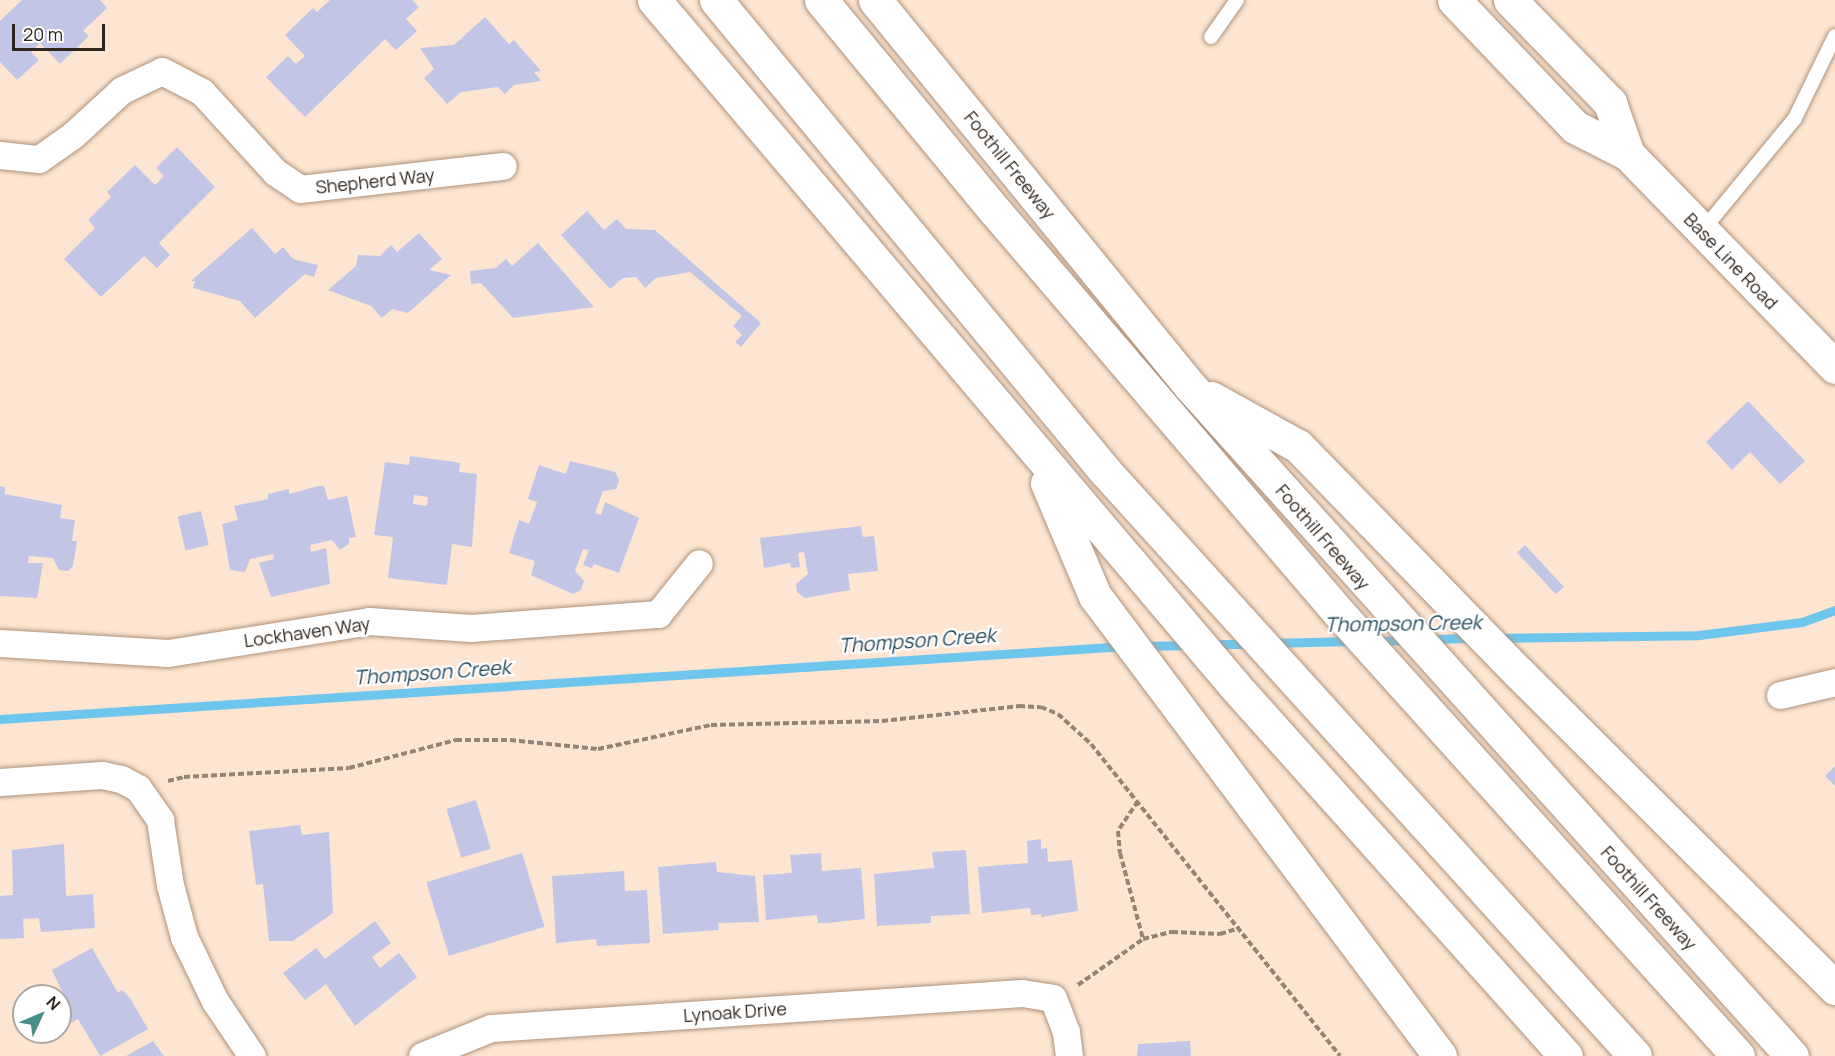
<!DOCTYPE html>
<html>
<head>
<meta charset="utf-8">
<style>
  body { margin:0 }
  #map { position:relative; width:1835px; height:1056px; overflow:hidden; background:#fde5d1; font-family:Manrope,sans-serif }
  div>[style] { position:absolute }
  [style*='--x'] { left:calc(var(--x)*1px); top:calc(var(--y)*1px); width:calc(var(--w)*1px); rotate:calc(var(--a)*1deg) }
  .stream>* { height:9px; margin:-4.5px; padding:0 4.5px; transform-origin:4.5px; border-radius:4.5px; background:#6fc6ed }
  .building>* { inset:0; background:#c2c5e6; transform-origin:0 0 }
  .path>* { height:4px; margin-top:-2px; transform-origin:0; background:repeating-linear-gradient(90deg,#958475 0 6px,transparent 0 9px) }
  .roads { filter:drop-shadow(0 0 2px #ae927c) drop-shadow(0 0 2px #ae927c) }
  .service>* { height:14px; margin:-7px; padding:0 7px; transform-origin:7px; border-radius:7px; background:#fff }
  .minor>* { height:27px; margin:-13.5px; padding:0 13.5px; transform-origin:13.5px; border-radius:13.5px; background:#fff }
  .primary>* { height:33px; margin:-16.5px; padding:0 16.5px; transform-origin:16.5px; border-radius:16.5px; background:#fff }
  .motorway>* { height:33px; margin:-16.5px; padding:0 16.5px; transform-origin:16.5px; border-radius:16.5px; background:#fff }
  span { translate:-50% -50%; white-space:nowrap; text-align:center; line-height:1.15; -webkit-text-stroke:4.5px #fff; paint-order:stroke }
  .street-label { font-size:18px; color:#30251c }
  .water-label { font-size:20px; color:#234a5b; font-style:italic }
  .north { position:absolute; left:12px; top:984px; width:60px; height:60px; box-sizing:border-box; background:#fff; border:2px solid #aca8a4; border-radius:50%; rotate:46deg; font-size:16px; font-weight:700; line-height:24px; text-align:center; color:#30251c }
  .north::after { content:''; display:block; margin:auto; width:21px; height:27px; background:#488e88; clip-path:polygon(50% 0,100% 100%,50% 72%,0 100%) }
  .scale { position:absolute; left:12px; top:24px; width:93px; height:27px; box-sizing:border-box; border:3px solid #30251c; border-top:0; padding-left:8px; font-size:18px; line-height:21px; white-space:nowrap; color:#30251c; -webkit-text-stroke:4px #fff; paint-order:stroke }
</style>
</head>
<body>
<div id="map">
  <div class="stream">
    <i style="--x:1495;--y:638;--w:204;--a:-0.8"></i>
    <i style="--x:1699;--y:635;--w:104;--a:-7.2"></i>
    <i style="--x:1802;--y:622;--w:35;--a:-20"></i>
    <i style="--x:1429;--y:639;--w:44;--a:-1.3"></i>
    <i style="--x:1375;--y:641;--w:32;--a:-2"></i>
    <i style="--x:1270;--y:643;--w:83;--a:-1.4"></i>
    <i style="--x:1210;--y:644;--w:41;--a:0"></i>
    <i style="--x:1141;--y:646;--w:50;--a:-1.1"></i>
    <i style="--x:0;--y:719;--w:1127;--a:-3.71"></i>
  </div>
  <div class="building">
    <i style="clip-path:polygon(22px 0,100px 0,107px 8px,83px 31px,89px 36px,60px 64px,40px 43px,31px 52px,39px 60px,17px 80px,0 62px,0 21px)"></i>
    <i style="clip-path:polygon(330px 0,412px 0,419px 7px,406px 19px,417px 31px,396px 50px,385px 39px,305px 117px,266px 77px,288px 56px,296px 64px,305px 56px,285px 35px,313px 8px,317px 12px)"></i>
    <i style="clip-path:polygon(485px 17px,509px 44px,514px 40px,541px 71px,534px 72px,541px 81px,514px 85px,505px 94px,498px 87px,461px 92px,447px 104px,424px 78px,434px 69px,420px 48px,454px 45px)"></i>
    <i style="clip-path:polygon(177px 147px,215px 187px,159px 243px,170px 255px,157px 268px,144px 256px,101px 297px,64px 259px,95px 228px,88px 220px,111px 197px,107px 192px,135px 165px,155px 185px,164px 176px,156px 168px)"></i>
    <i style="clip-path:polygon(587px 211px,604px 230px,617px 219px,626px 229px,655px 230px,761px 323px,741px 347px,735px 342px,742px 335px,733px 326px,742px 316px,690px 272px,656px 278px,645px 288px,636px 277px,623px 278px,610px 289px,561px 235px)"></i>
    <i style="clip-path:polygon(252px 228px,275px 254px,283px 247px,293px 259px,318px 265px,314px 277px,305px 274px,255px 318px,240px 301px,193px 288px,195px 281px,191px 281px)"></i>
    <i style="clip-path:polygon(419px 233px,442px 259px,429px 270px,451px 275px,408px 313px,392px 309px,382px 318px,371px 306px,328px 290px,356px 266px,358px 255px,380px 256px,391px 245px,397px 252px)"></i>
    <i style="clip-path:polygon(538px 243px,594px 307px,513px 318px,481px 283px,471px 284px,470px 271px,496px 268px,506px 259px,512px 266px)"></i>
    <i style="clip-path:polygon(1748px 401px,1805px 461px,1780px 484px,1750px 452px,1732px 470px,1706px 442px)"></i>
    <i style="clip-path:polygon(evenodd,410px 456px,455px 462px,460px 463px,459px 472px,477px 474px,472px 547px,452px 544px,447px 585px,388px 578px,393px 537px,374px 535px,385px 462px,409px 465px,410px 456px,414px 495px,428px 497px,427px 506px,413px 504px,414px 495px)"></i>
    <i style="clip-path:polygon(570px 461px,615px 472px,619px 480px,616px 489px,603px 491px,595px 513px,601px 515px,605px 502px,639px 518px,619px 573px,594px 564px,592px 568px,583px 565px,589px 550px,583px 549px,575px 571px,584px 581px,581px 590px,573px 594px,531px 575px,535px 561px,509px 553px,519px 520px,529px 524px,537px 502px,528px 499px,539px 465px,566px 474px)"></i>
    <i style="clip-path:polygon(0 486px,5px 487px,5px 494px,62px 505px,60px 518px,75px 520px,72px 541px,77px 541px,73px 566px,68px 571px,59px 570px,53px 558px,29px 556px,28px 563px,43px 563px,37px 598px,0 596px)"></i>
    <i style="clip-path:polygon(318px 486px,324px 486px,328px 500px,347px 496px,356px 537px,349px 538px,349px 544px,340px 550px,332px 540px,310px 545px,311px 552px,326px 548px,330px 584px,271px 597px,259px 563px,274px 559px,273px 554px,250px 559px,245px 572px,230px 570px,222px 524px,238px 520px,234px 506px,268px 499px,268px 494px,289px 489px,289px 494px)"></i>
    <i style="left:201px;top:511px;width:35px;height:24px;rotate:77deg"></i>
    <i style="clip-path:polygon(861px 526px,863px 537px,874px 536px,878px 571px,848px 574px,850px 590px,805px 598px,797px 592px,796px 584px,808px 574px,804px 552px,798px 553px,800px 567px,791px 568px,790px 563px,764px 568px,760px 538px)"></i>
    <i style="left:1525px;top:545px;width:57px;height:11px;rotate:47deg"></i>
    <i style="clip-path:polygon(1835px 766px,1835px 786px,1825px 776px)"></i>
    <i style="left:476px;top:800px;width:51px;height:31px;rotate:73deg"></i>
    <i style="clip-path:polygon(300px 825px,302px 835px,329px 832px,333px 913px,293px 941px,269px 941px,263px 884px,256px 885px,249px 831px)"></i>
    <i style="clip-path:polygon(1041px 839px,1041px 849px,1047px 848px,1048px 862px,1072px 860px,1078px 911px,1041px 917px,1041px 914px,1031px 915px,1030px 908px,982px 913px,978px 867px,1028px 863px,1027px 841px)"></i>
    <i style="clip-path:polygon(64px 844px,66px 896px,93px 894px,95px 928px,41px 932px,39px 918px,23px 919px,24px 938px,0 939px,0 896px,13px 895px,12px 850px)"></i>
    <i style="clip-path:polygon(966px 850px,970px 914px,931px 916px,931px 923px,877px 926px,874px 874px,934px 868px,932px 852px)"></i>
    <i style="left:522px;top:853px;width:77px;height:100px;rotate:73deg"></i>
    <i style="clip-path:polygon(821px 853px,822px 871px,861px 868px,865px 919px,827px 923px,818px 923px,817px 915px,766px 920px,763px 875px,792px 873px,790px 855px)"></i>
    <i style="clip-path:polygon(716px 862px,717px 872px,755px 876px,759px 922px,718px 923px,719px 930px,663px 934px,658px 867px)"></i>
    <i style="clip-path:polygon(624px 871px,625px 891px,647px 890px,650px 943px,597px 946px,596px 939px,556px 943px,552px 876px)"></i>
    <i style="clip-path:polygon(375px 921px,391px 943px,372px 957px,380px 968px,399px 953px,417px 977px,355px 1026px,326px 984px,305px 1000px,283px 973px,316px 948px,325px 959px)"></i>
    <i style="clip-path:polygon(92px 948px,118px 993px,122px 990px,130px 998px,148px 1029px,100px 1056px,78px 1019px,71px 1023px,66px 1015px,60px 1019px,60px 1004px,66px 1000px,52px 970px)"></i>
    <i style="clip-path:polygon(153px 1041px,164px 1056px,126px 1056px)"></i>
    <i style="clip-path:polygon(1190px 1041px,1191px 1056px,1137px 1056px,1138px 1044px)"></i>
  </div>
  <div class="path">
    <i style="--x:168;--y:781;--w:16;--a:-14"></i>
    <i style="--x:184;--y:777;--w:165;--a:-3.1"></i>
    <i style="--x:349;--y:768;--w:111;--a:-14.7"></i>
    <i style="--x:456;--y:740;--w:54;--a:0"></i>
    <i style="--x:510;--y:740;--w:88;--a:5.8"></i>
    <i style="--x:598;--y:749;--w:116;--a:-12"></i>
    <i style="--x:711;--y:725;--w:171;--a:-1.3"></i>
    <i style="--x:882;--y:721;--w:138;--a:-6.2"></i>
    <i style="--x:1019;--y:706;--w:22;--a:3"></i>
    <i style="--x:1041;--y:707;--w:18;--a:22"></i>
    <i style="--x:1058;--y:714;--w:45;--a:42.3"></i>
    <i style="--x:1091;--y:744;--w:399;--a:51.4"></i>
    <i style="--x:1138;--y:801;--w:36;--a:124"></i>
    <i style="--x:1118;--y:831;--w:22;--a:85"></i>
    <i style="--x:1120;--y:853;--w:89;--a:75"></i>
    <i style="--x:1078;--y:985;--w:80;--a:-35.3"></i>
    <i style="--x:1143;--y:939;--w:30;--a:-14"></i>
    <i style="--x:1172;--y:932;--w:48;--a:2.4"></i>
    <i style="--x:1220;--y:934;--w:21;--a:-17"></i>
  </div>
  <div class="roads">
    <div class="service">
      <i style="--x:1211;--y:37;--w:45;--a:-54.9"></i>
      <i style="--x:1702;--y:231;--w:146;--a:-50.5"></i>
      <i style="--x:1795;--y:118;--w:91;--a:-64"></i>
    </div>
    <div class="minor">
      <i style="--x:0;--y:155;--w:39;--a:6"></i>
      <i style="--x:39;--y:159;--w:42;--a:-35.2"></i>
      <i style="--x:73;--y:135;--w:67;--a:-42.6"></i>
      <i style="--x:122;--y:90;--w:44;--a:-25.4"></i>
      <i style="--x:162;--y:71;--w:45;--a:27.7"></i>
      <i style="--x:202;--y:92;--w:108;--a:47.6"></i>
      <i style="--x:275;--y:172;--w:30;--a:34"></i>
      <i style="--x:300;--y:189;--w:204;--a:-6.5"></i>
      <i style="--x:0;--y:643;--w:168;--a:3.4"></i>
      <i style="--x:168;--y:653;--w:204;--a:-9"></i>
      <i style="--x:369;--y:621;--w:102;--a:3.9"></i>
      <i style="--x:471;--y:628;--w:188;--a:-4.3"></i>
      <i style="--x:658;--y:614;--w:65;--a:-51.2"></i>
      <i style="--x:1780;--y:695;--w:57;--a:-13.3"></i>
      <i style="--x:0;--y:782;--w:102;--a:-3.9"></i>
      <i style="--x:102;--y:775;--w:19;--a:12"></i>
      <i style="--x:121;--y:779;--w:19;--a:28"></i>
      <i style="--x:138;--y:788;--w:39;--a:55"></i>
      <i style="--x:160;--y:820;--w:66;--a:81.3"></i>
      <i style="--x:170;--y:885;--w:54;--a:74.9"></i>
      <i style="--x:184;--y:937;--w:71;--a:64.2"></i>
      <i style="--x:215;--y:1001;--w:66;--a:56.1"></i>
      <i style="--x:422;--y:1056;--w:74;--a:-22.1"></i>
      <i style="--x:491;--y:1028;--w:532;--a:-3.77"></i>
      <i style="--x:1022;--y:993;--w:31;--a:9"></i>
      <i style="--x:1053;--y:998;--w:36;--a:69"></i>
      <i style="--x:1066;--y:1032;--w:24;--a:83"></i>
    </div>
    <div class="primary">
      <i style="--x:1454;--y:0;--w:175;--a:46.4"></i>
      <i style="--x:1575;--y:127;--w:59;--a:27"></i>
      <i style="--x:1628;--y:154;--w:297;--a:45.8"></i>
      <i style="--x:1510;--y:0;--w:144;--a:45.8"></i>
      <i style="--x:1610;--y:103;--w:54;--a:70.6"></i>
    </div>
    <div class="motorway">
      <i style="--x:654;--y:0;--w:898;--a:49.74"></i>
      <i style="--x:1234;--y:685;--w:498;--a:48.2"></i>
      <i style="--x:716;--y:0;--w:611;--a:50.45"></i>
      <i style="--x:1105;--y:471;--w:789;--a:47.82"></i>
      <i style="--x:821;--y:0;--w:273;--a:50.5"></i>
      <i style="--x:995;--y:211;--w:529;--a:49.45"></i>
      <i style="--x:1339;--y:613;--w:596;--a:47.99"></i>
      <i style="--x:875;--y:0;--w:497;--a:50.8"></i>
      <i style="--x:1189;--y:385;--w:902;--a:48.06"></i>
      <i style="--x:1211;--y:398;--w:99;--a:28.9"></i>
      <i style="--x:1298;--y:446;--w:315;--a:45.8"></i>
      <i style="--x:1518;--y:672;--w:448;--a:44.9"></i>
      <i style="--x:1047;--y:483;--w:123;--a:67"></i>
      <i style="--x:1095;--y:596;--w:575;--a:53.13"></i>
    </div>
  </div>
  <div class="street-label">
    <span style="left:1010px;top:165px;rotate:51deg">Foothill Freeway</span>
    <span style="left:375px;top:181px;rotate:-6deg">Shepherd Way</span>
    <span style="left:1731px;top:261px;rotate:46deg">Base Line Road</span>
    <span style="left:1323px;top:537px;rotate:49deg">Foothill Freeway</span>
    <span style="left:307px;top:632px;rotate:-8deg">Lockhaven Way</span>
    <span style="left:1649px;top:898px;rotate:48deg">Foothill Freeway</span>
    <span style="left:735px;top:1012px;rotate:-4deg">Lynoak Drive</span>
  </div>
  <div class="water-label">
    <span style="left:1403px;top:623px;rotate:-1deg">Thompson Creek</span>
    <span style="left:917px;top:640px;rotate:-4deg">Thompson Creek</span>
    <span style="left:432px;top:672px;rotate:-4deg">Thompson Creek</span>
  </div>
  <div class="north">N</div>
  <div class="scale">20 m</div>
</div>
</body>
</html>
